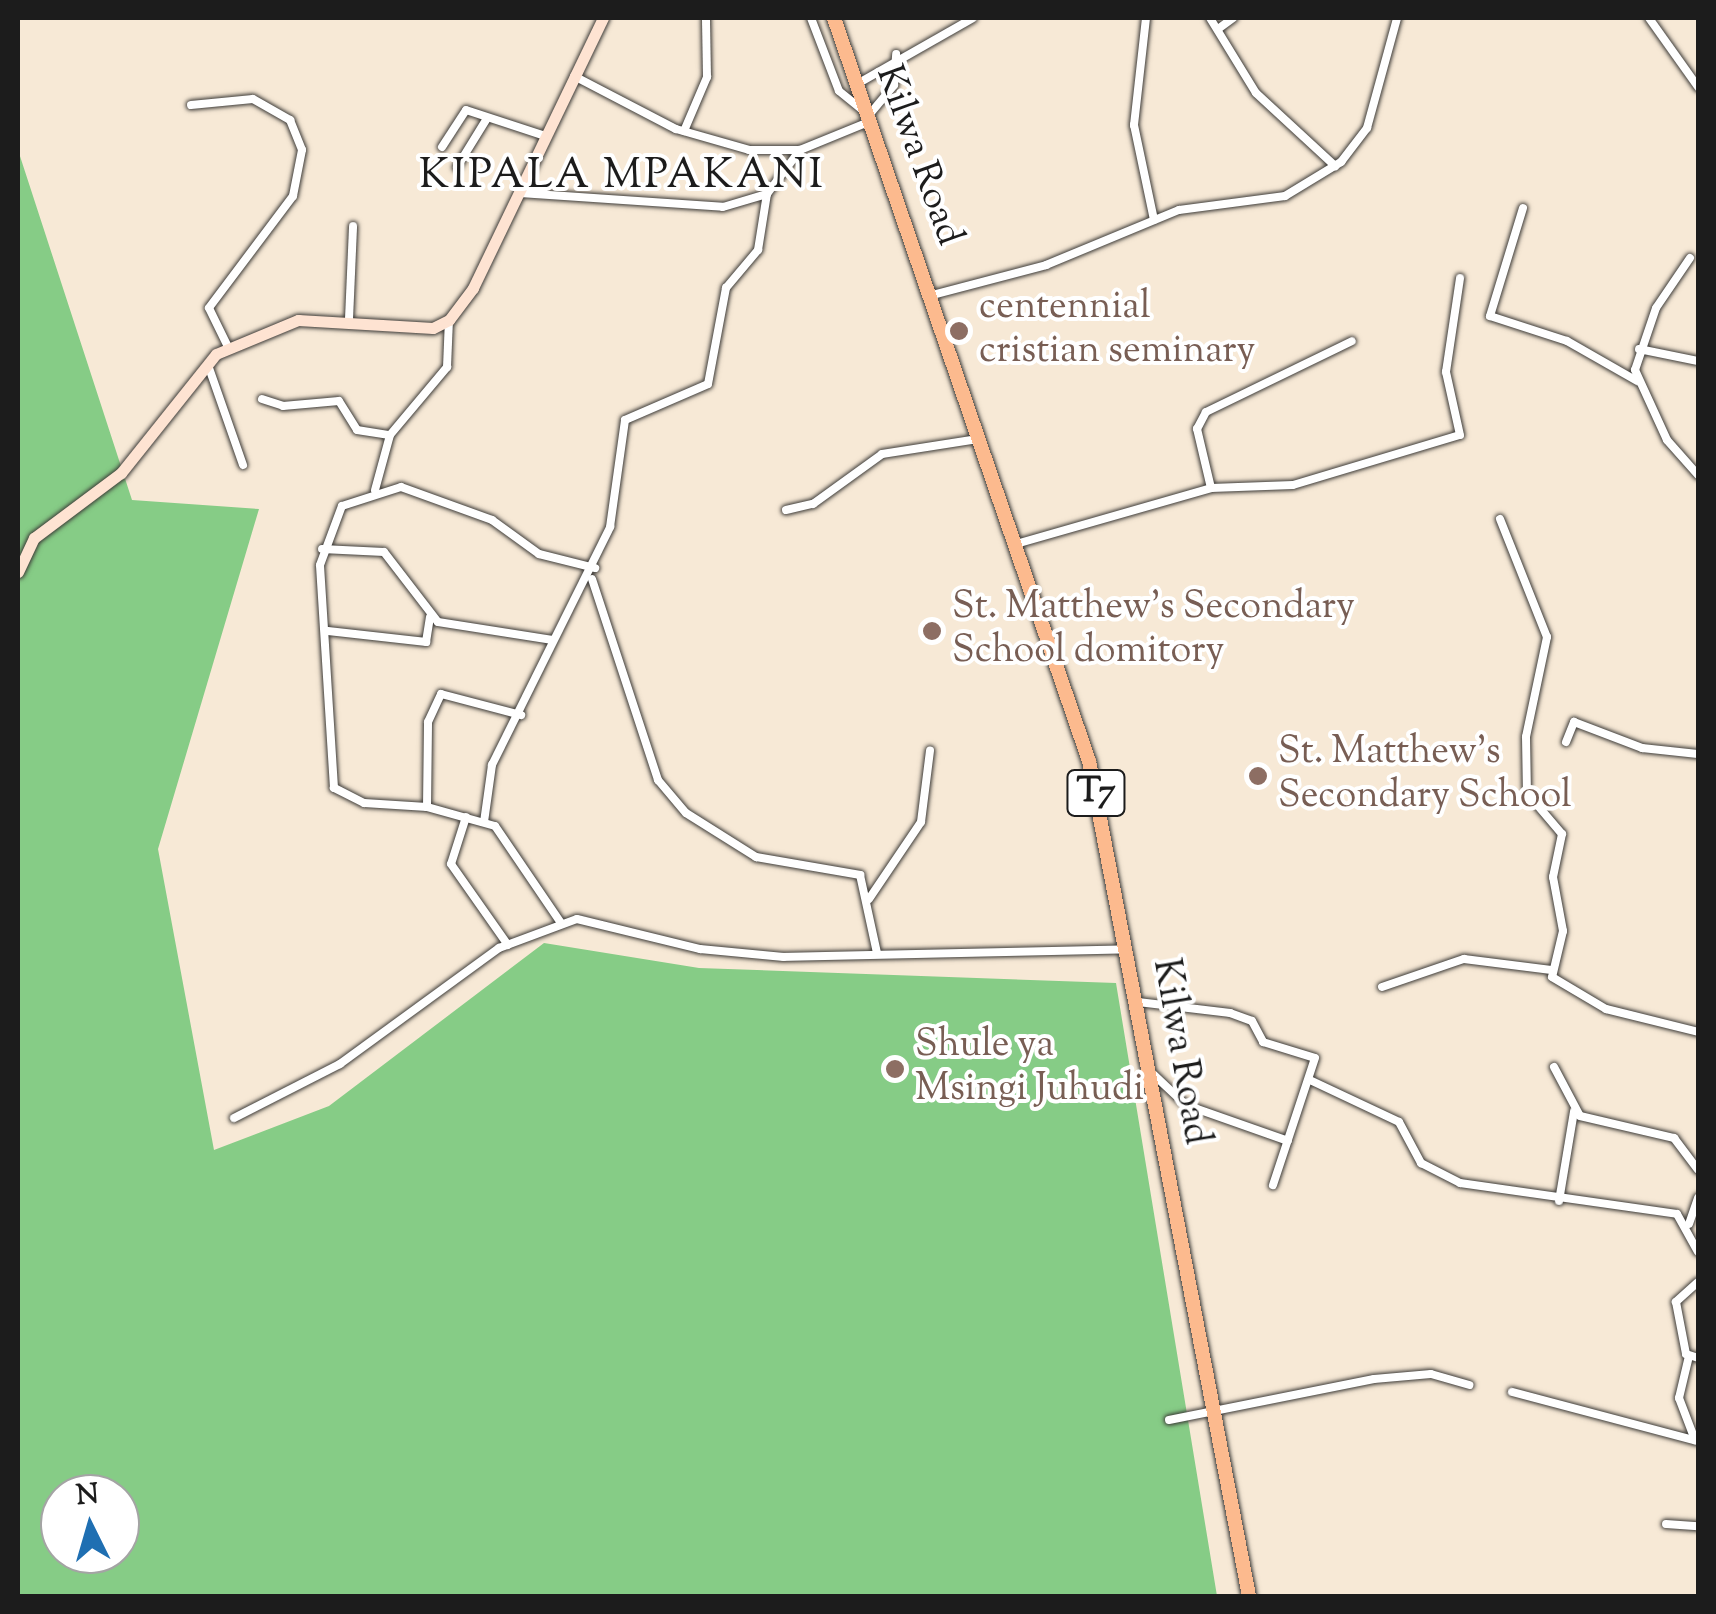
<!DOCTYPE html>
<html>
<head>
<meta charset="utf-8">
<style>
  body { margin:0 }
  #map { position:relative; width:1716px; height:1614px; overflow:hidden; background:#f7e9d6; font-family:"Sorts Mill Goudy",serif }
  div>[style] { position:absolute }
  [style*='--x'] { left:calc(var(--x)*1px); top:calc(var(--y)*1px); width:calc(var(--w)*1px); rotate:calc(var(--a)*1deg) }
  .green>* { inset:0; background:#86cc86 }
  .roads { filter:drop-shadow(0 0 2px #3d3b38) drop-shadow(0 0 2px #3d3b38) }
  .street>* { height:8px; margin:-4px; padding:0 4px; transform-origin:4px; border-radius:4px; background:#fff }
  .secondary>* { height:11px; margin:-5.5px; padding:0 5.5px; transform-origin:5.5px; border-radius:5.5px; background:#fee3d2 }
  .highway>* { height:14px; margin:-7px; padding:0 7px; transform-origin:7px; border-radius:7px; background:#fcba8e }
  .dots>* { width:28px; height:28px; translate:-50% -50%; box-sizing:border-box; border:5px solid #fff; border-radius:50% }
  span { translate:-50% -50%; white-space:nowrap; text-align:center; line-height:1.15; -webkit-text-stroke:8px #fff; paint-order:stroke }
  .shield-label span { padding:2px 8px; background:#fff; border:2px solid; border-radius:8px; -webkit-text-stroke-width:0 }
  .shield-label { font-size:35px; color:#1c1c1c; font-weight:700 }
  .street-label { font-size:38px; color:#1c1c1c }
  .education-label { font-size:38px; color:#785e54 }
  .left { translate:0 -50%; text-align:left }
  .quarter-label { font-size:42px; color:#1c1c1c; letter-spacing:2.5px }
  .frame { position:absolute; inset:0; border:20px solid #1c1c1c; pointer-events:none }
  .north { position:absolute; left:40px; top:1474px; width:100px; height:100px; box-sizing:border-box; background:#fff; border:2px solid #a4a4a4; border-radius:50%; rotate:355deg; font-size:28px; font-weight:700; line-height:40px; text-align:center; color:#1c1c1c }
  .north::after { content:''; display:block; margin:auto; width:35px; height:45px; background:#1f6fb2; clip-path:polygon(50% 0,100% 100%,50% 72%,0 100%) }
</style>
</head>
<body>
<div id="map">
  <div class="green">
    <i style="clip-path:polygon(evenodd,18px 150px,132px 500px,259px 509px,158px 849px,214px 1150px,329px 1106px,544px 943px,699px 968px,1116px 983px,1217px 1596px,18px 1596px,18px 150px,60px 1494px,120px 1494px,120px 1554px,60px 1554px,60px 1494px)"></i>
  </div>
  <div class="roads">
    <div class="street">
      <i style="--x:811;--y:18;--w:78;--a:69"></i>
      <i style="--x:839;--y:91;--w:38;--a:39"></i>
      <i style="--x:869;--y:115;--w:39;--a:-50"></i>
      <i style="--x:894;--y:85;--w:31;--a:-86"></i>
      <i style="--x:1146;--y:18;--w:108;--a:96.4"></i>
      <i style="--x:1134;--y:125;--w:97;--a:78.1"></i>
      <i style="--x:1210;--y:18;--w:88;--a:58.5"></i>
      <i style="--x:1256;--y:93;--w:108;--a:42.7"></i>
      <i style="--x:1649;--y:18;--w:85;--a:54.6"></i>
      <i style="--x:1218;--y:29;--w:19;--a:-36"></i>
      <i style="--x:574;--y:76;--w:115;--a:27.5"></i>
      <i style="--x:676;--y:129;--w:76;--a:16"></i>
      <i style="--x:749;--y:150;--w:51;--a:0"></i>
      <i style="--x:800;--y:150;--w:77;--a:-22.2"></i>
      <i style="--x:857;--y:84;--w:133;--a:-29.6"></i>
      <i style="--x:191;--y:105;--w:62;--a:-5.5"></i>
      <i style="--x:253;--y:99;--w:43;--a:29.6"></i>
      <i style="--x:290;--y:120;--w:32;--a:68"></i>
      <i style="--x:302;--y:150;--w:47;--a:101.1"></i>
      <i style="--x:293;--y:196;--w:140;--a:126.9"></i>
      <i style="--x:209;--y:308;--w:46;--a:64"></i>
      <i style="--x:684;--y:131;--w:59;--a:-66.9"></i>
      <i style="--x:707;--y:77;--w:59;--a:-91"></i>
      <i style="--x:442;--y:147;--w:44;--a:-57"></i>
      <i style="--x:466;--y:110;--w:83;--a:18.2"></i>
      <i style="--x:457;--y:167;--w:55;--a:-58.3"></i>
      <i style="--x:520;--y:193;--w:203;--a:3.9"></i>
      <i style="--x:723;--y:207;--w:46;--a:-16.5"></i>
      <i style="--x:767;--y:194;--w:55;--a:-53.1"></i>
      <i style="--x:1523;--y:208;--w:113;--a:107"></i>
      <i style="--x:1490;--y:316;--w:81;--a:18"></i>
      <i style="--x:1567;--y:341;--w:81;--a:29.7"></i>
      <i style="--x:1690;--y:258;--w:60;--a:124.2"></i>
      <i style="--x:1656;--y:308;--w:65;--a:108.7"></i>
      <i style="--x:1635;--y:370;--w:77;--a:65.4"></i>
      <i style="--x:1667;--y:440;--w:47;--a:48.5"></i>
      <i style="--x:932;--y:295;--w:118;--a:-14.7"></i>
      <i style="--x:1046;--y:265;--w:144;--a:-22.5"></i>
      <i style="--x:1179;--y:210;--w:107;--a:-7.5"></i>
      <i style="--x:1285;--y:196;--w:66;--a:-31.3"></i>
      <i style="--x:1341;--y:162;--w:43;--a:-52.6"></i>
      <i style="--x:1367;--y:128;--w:114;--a:-74.7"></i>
      <i style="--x:349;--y:319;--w:93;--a:-87.5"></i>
      <i style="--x:1639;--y:349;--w:60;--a:11.5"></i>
      <i style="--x:208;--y:365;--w:106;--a:70.7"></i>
      <i style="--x:262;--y:399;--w:22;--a:18"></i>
      <i style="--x:283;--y:406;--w:56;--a:-5.1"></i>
      <i style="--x:339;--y:401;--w:34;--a:58"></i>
      <i style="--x:357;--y:430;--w:33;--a:9"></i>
      <i style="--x:1211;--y:488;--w:61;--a:-103.3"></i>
      <i style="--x:1197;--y:429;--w:19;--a:-62"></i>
      <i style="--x:1206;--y:412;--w:162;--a:-25.9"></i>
      <i style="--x:375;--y:490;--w:57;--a:-74.7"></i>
      <i style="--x:390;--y:435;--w:89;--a:-50"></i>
      <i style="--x:447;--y:367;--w:47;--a:-87.6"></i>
      <i style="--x:786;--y:510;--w:28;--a:-13"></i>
      <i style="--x:813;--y:504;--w:85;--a:-35.9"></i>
      <i style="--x:882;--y:454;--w:97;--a:-8.9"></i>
      <i style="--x:1500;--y:519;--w:127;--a:68.3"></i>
      <i style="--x:1547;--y:637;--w:102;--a:101.9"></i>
      <i style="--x:1526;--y:737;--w:56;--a:89"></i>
      <i style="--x:1527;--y:793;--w:54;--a:49.5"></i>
      <i style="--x:1562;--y:834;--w:44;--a:101.8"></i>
      <i style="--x:1553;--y:877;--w:55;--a:79.5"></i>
      <i style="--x:1563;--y:931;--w:47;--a:103.4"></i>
      <i style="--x:1552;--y:977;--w:63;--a:30.7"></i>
      <i style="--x:1606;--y:1009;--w:95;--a:14"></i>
      <i style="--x:1016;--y:544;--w:203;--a:-16"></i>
      <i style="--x:1211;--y:488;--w:82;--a:-2.1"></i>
      <i style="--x:1293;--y:485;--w:174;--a:-16.7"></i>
      <i style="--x:1460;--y:435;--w:65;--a:-102.5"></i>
      <i style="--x:1446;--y:372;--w:95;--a:-81.5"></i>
      <i style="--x:322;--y:549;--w:62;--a:2.8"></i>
      <i style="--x:384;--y:552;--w:88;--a:52.4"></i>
      <i style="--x:438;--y:622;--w:116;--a:8.9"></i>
      <i style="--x:592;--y:579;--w:212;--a:71.8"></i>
      <i style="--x:658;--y:780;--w:43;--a:49.7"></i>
      <i style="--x:686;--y:813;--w:83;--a:32.2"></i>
      <i style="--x:756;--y:857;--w:106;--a:9.8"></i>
      <i style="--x:860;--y:875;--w:80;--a:77.7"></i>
      <i style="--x:328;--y:631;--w:99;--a:6.4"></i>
      <i style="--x:426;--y:642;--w:25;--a:-81"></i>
      <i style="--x:1566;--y:742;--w:22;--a:-68"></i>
      <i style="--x:1574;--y:722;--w:73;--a:20.9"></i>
      <i style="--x:1642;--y:748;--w:56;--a:6.1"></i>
      <i style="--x:427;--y:807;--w:85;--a:-89.3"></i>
      <i style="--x:428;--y:722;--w:31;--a:-65"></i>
      <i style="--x:441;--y:694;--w:83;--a:14.7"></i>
      <i style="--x:466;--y:817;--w:49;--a:107.7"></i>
      <i style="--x:451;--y:864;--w:99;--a:54.9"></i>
      <i style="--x:484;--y:822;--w:58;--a:-82"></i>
      <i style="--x:492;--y:765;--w:266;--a:-63.6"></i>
      <i style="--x:610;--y:527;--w:108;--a:-82"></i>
      <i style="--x:625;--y:420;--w:90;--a:-23.4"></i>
      <i style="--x:708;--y:384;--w:98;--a:-79.4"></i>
      <i style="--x:726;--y:288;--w:50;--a:-49.9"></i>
      <i style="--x:758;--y:250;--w:57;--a:-80.9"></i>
      <i style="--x:869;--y:899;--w:93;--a:-56"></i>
      <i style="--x:921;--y:822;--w:72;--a:-82.8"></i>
      <i style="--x:561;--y:923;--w:117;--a:-124.2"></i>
      <i style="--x:495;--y:826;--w:71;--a:-164.4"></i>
      <i style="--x:427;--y:807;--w:63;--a:-176.4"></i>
      <i style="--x:364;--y:803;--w:34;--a:-153"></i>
      <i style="--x:334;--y:788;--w:223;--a:-93.6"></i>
      <i style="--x:320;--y:565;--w:63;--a:-69.6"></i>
      <i style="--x:342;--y:506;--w:62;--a:-17.9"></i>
      <i style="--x:401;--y:487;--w:97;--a:19.9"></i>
      <i style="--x:492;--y:520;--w:58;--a:35.9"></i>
      <i style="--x:539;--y:554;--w:58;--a:14"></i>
      <i style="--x:1382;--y:987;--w:87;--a:-18.9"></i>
      <i style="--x:1464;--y:959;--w:88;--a:7.2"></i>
      <i style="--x:1138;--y:1002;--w:93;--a:6.8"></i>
      <i style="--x:1230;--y:1013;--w:23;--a:20"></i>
      <i style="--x:1252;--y:1021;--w:24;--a:62"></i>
      <i style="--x:1263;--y:1042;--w:54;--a:17.1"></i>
      <i style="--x:1315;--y:1058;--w:134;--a:108.3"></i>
      <i style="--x:1554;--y:1067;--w:55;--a:62"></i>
      <i style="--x:1580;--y:1116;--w:97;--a:13.2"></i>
      <i style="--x:1674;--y:1138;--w:40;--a:53"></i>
      <i style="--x:1153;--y:1074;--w:45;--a:43.2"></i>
      <i style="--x:1186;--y:1105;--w:108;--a:19.4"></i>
      <i style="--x:1312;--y:1081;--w:96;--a:25.2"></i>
      <i style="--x:1399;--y:1122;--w:47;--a:61.8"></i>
      <i style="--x:1421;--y:1163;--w:44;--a:27.1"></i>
      <i style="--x:1460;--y:1183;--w:219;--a:8.1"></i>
      <i style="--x:1677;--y:1214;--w:43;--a:61.1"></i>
      <i style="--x:234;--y:1118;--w:119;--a:-27"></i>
      <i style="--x:340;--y:1064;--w:197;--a:-36.1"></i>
      <i style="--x:499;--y:948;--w:83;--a:-20.4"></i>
      <i style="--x:577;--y:919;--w:127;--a:13.7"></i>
      <i style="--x:700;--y:949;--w:84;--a:5.4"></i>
      <i style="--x:784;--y:957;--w:343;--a:-1.3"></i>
      <i style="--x:1559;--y:1201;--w:91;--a:-80.5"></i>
      <i style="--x:1689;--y:1224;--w:28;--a:-71"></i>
      <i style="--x:1698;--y:1282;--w:30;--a:138"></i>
      <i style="--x:1676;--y:1302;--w:53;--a:79.1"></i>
      <i style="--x:1686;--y:1354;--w:13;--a:18"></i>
      <i style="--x:1689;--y:1356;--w:43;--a:103.4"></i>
      <i style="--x:1679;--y:1398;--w:45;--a:69.1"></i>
      <i style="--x:1512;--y:1392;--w:192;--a:14.8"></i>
      <i style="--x:1169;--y:1420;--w:209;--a:-11.3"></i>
      <i style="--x:1374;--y:1379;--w:57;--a:-5"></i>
      <i style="--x:1431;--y:1374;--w:40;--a:16"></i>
      <i style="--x:1666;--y:1524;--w:32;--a:4"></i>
    </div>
    <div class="secondary">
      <i style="--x:18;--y:572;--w:38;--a:-65"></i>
      <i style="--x:34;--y:538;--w:109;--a:-36.8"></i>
      <i style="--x:121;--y:473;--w:152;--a:-51.4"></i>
      <i style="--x:216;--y:354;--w:89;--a:-22.5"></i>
      <i style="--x:298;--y:320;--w:135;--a:3.4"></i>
      <i style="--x:433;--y:328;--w:18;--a:-27"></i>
      <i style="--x:449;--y:320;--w:40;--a:-53"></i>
      <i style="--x:473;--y:288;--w:300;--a:-64.3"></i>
    </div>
    <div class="highway">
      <i style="--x:834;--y:18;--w:786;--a:71.06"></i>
      <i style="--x:1089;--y:761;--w:850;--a:79.15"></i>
    </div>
  </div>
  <div class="dots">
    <i style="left:959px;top:331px;background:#8d6e63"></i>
    <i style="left:932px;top:631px;background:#8d6e63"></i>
    <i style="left:1258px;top:776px;background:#8d6e63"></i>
    <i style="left:895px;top:1069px;background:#8d6e63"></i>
  </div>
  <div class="shield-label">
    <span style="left:1096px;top:793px">T7</span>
  </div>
  <div class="street-label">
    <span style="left:917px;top:156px;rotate:70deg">Kilwa Road</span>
    <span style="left:1179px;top:1052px;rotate:80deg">Kilwa Road</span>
  </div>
  <div class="education-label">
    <span class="left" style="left:979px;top:331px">centennial<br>cristian seminary</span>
    <span class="left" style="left:952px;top:631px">St. Matthew's Secondary<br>School domitory</span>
    <span class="left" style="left:1278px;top:776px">St. Matthew's<br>Secondary School</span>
    <span class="left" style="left:915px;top:1069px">Shule ya<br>Msingi Juhudi</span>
  </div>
  <div class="quarter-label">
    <span style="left:622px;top:177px">KIPALA MPAKANI</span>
  </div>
  <div class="frame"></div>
  <div class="north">N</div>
</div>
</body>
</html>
